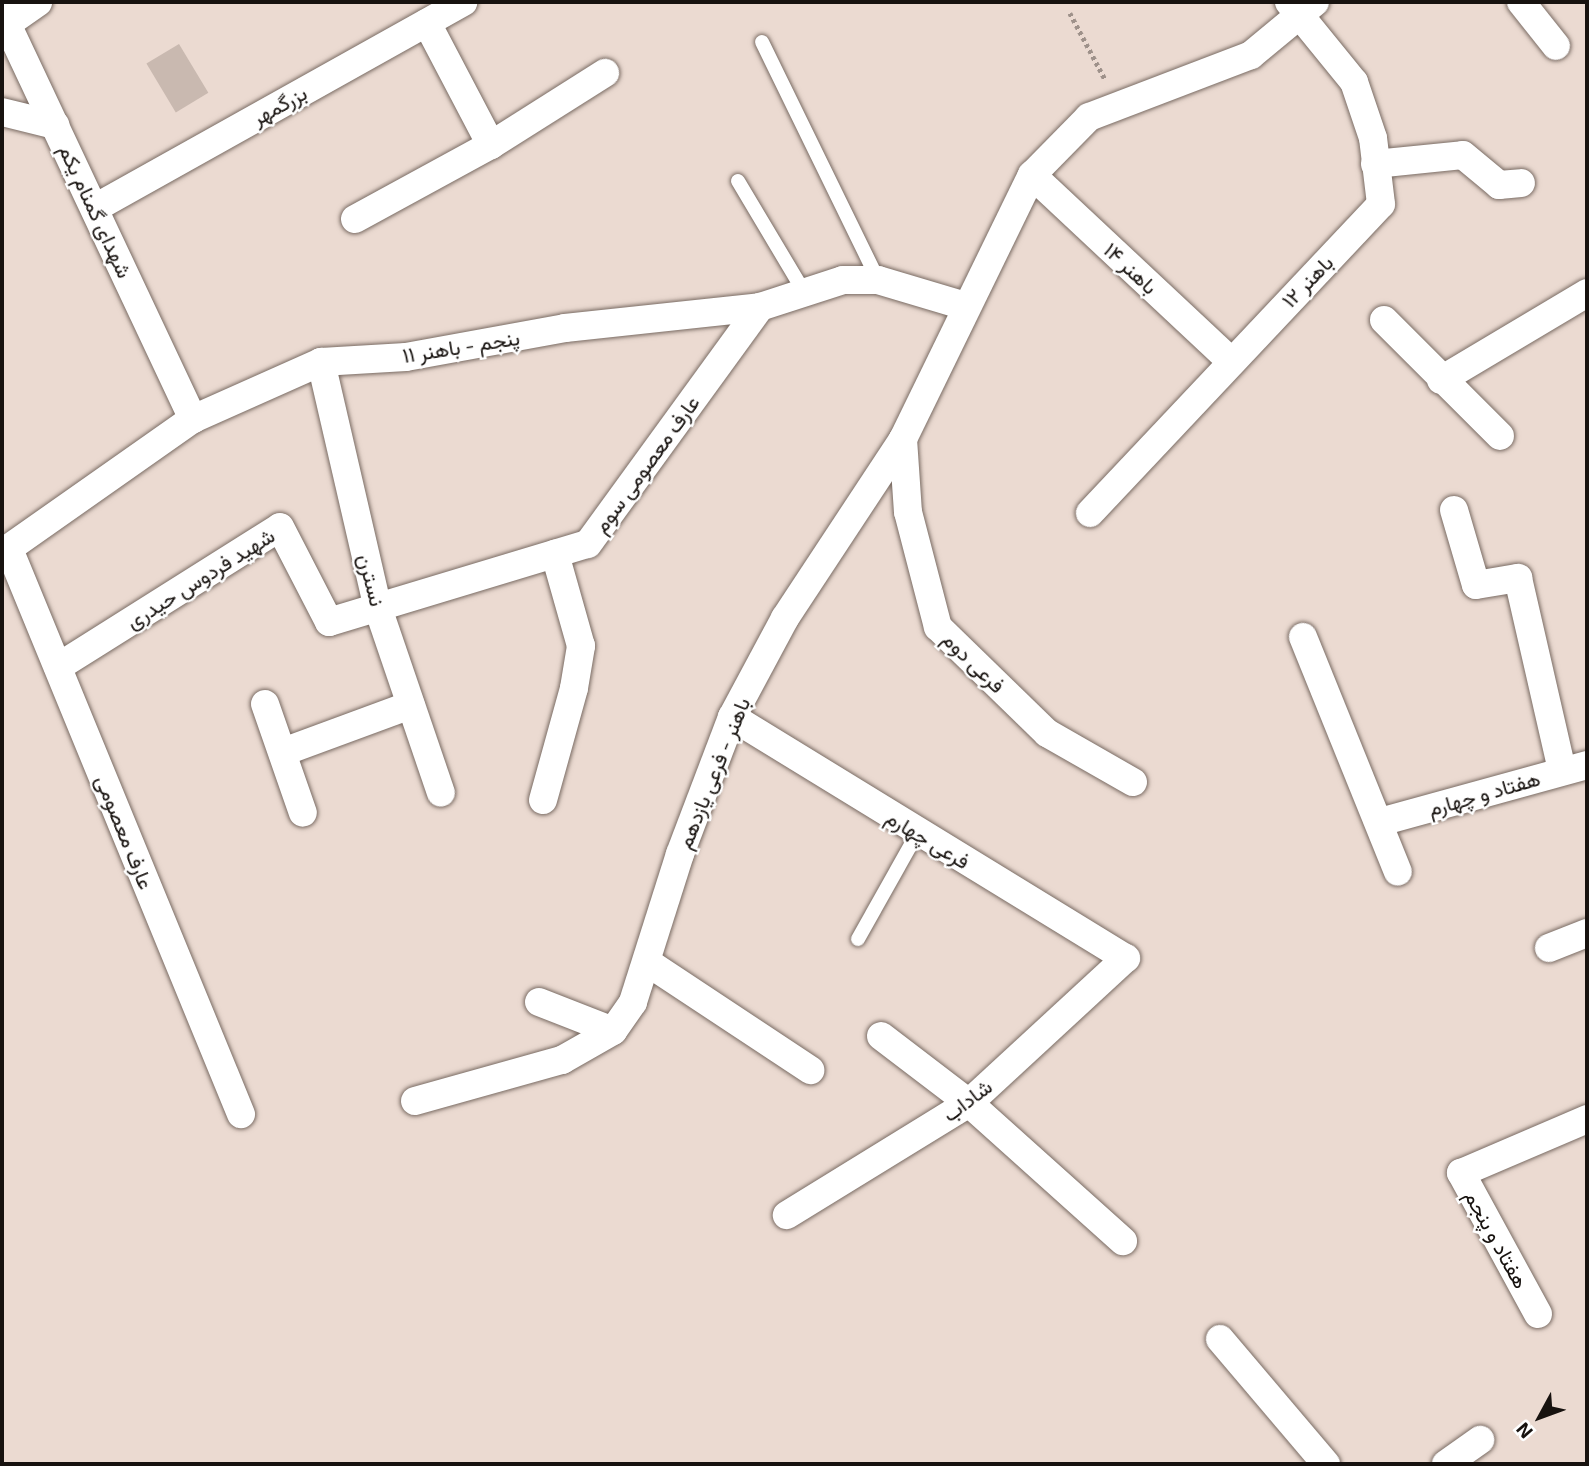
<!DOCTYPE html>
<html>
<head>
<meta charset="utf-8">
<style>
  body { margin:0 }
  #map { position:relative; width:1589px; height:1466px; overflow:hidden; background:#ebdad1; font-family:"Exo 2",Vazirmatn,sans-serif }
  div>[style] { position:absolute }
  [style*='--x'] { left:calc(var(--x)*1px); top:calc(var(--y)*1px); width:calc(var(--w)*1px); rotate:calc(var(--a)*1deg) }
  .building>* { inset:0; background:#c9b9b0; transform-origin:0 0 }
  .path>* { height:4.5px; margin-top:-2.25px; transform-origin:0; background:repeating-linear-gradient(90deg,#9e918a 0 3.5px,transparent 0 7px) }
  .roads { filter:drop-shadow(0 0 2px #796b63) drop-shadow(0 0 2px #796b63) }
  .service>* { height:14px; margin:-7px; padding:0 7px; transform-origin:7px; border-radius:7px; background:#fff }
  .minor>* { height:28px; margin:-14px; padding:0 14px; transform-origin:14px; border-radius:14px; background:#fff }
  span { translate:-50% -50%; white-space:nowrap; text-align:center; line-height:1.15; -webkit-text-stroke:5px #fff; paint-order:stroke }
  .street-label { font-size:21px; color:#17120f }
  .frame { position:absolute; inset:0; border:4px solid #17120f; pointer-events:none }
  .north { position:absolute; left:1505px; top:1382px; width:70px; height:70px; -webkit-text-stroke:5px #fff; paint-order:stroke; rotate:229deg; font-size:19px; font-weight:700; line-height:28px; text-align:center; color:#17120f }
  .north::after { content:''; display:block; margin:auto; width:24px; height:32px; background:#17120f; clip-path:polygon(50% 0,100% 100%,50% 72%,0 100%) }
</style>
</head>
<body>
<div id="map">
  <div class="building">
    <i style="left:179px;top:44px;width:57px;height:38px;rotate:59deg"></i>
  </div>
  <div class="path">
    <i style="--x:1070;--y:13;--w:75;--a:62.1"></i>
  </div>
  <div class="roads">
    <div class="service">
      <i style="--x:762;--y:42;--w:265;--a:64"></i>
      <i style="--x:738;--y:181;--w:127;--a:59.2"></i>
      <i style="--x:858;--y:939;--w:123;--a:-60.7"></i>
    </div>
    <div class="minor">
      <i style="--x:3;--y:2;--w:22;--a:80"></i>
      <i style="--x:7;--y:24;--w:437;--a:64.8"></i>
      <i style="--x:1521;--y:2;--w:56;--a:51.5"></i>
      <i style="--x:7;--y:24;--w:38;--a:-35"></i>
      <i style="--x:2;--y:112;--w:55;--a:13.8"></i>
      <i style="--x:491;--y:145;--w:135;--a:-32.3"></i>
      <i style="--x:1375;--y:164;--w:88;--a:-5.8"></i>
      <i style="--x:1463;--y:155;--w:47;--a:39.8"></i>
      <i style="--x:1499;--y:185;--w:22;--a:-5"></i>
      <i style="--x:1032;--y:175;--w:272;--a:43.1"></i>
      <i style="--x:95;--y:208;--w:422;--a:-29.2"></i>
      <i style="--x:355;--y:219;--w:155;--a:-28.6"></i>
      <i style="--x:491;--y:145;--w:138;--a:-117.7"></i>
      <i style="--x:1384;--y:320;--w:164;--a:45"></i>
      <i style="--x:321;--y:362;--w:253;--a:77"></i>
      <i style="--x:378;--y:608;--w:195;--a:71.2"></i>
      <i style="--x:1441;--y:380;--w:170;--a:-30.8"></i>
      <i style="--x:903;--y:439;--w:73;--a:86.1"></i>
      <i style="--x:908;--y:512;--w:119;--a:75.4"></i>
      <i style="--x:938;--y:627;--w:152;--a:44.2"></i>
      <i style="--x:1047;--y:733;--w:99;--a:29.7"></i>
      <i style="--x:1454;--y:510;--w:78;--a:73.7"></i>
      <i style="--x:1476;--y:585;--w:43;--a:-9.5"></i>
      <i style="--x:1518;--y:578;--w:197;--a:77.1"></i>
      <i style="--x:1090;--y:513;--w:424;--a:-46.7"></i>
      <i style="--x:1381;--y:204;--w:66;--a:-96.9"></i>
      <i style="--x:1373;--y:138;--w:59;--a:-108.7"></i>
      <i style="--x:1354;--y:82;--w:103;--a:-129.1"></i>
      <i style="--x:9;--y:549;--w:611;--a:67.68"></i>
      <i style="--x:2;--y:553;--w:233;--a:-35.1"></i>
      <i style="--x:193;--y:419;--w:140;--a:-24"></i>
      <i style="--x:321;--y:362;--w:85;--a:-3.4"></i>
      <i style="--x:406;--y:357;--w:162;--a:-10.3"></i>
      <i style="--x:565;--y:328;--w:196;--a:-6.1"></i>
      <i style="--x:760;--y:307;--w:87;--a:-18"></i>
      <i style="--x:843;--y:280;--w:35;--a:0"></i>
      <i style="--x:878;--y:280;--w:91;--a:16.6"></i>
      <i style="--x:1303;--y:637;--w:253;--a:68"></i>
      <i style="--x:58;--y:667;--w:262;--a:-32.2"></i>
      <i style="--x:280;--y:527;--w:107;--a:62.7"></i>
      <i style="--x:329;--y:622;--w:270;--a:-16.8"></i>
      <i style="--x:588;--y:544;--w:293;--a:-54"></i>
      <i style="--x:265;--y:704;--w:115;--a:70.8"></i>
      <i style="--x:732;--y:717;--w:462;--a:31.5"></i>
      <i style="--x:1126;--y:958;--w:214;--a:137.3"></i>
      <i style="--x:969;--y:1103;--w:214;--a:148.4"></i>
      <i style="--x:283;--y:752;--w:136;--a:-20.2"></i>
      <i style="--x:543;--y:800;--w:116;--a:-74.5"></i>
      <i style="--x:574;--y:688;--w:43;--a:-80.5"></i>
      <i style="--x:581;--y:646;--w:96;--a:-105.8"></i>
      <i style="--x:1380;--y:822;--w:215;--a:-15.4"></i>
      <i style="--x:1549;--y:948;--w:41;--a:-21.5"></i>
      <i style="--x:647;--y:962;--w:196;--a:33.5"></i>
      <i style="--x:539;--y:1002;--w:79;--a:21.4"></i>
      <i style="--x:881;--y:1036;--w:111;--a:37.3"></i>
      <i style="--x:969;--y:1103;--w:207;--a:41.9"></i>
      <i style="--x:415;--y:1101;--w:153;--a:-15.6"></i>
      <i style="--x:562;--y:1060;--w:59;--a:-29.6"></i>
      <i style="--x:613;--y:1031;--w:35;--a:-55"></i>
      <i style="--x:633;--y:1002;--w:155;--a:-72.4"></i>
      <i style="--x:680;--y:854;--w:147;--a:-69.2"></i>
      <i style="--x:732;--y:717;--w:112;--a:-61.8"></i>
      <i style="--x:785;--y:618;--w:214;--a:-56.6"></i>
      <i style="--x:903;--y:439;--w:294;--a:-64"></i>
      <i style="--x:1032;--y:175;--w:81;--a:-45.5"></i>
      <i style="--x:1089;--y:117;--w:173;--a:-20.9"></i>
      <i style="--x:1251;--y:55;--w:83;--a:-39.6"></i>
      <i style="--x:1538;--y:1314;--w:161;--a:-118.6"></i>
      <i style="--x:1461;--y:1173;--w:137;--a:-23.2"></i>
      <i style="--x:1220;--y:1339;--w:164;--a:49.7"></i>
      <i style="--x:1446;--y:1464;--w:42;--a:-35.2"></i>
    </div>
  </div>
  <div class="street-label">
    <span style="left:279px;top:105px;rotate:-29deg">بزرگمهر</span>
    <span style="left:96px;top:211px;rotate:65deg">شهدای گمنام یکم</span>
    <span style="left:1131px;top:268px;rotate:43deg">باهنر ۱۴</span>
    <span style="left:1307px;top:281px;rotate:-46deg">باهنر ۱۲</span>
    <span style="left:461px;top:346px;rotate:-9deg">پنجم - باهنر ۱۱</span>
    <span style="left:646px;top:464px;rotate:-54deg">عارف معصومی سوم</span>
    <span style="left:200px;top:578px;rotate:-32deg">شهید فردوس حیدری</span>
    <span style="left:372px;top:580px;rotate:76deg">نسترن</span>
    <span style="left:974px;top:662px;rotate:44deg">فرعی دوم</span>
    <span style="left:713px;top:773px;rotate:-68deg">باهنر - فرعی یازدهم</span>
    <span style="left:1484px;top:793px;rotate:-16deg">هفتاد و چهارم</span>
    <span style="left:125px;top:832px;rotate:68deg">عارف معصومی</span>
    <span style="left:928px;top:839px;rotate:31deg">فرعی چهارم</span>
    <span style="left:967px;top:1100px;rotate:-37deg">شاداب</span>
    <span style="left:1497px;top:1239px;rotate:61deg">هفتاد و پنجم</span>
  </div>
  <div class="frame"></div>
  <div class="north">N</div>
</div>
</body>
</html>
